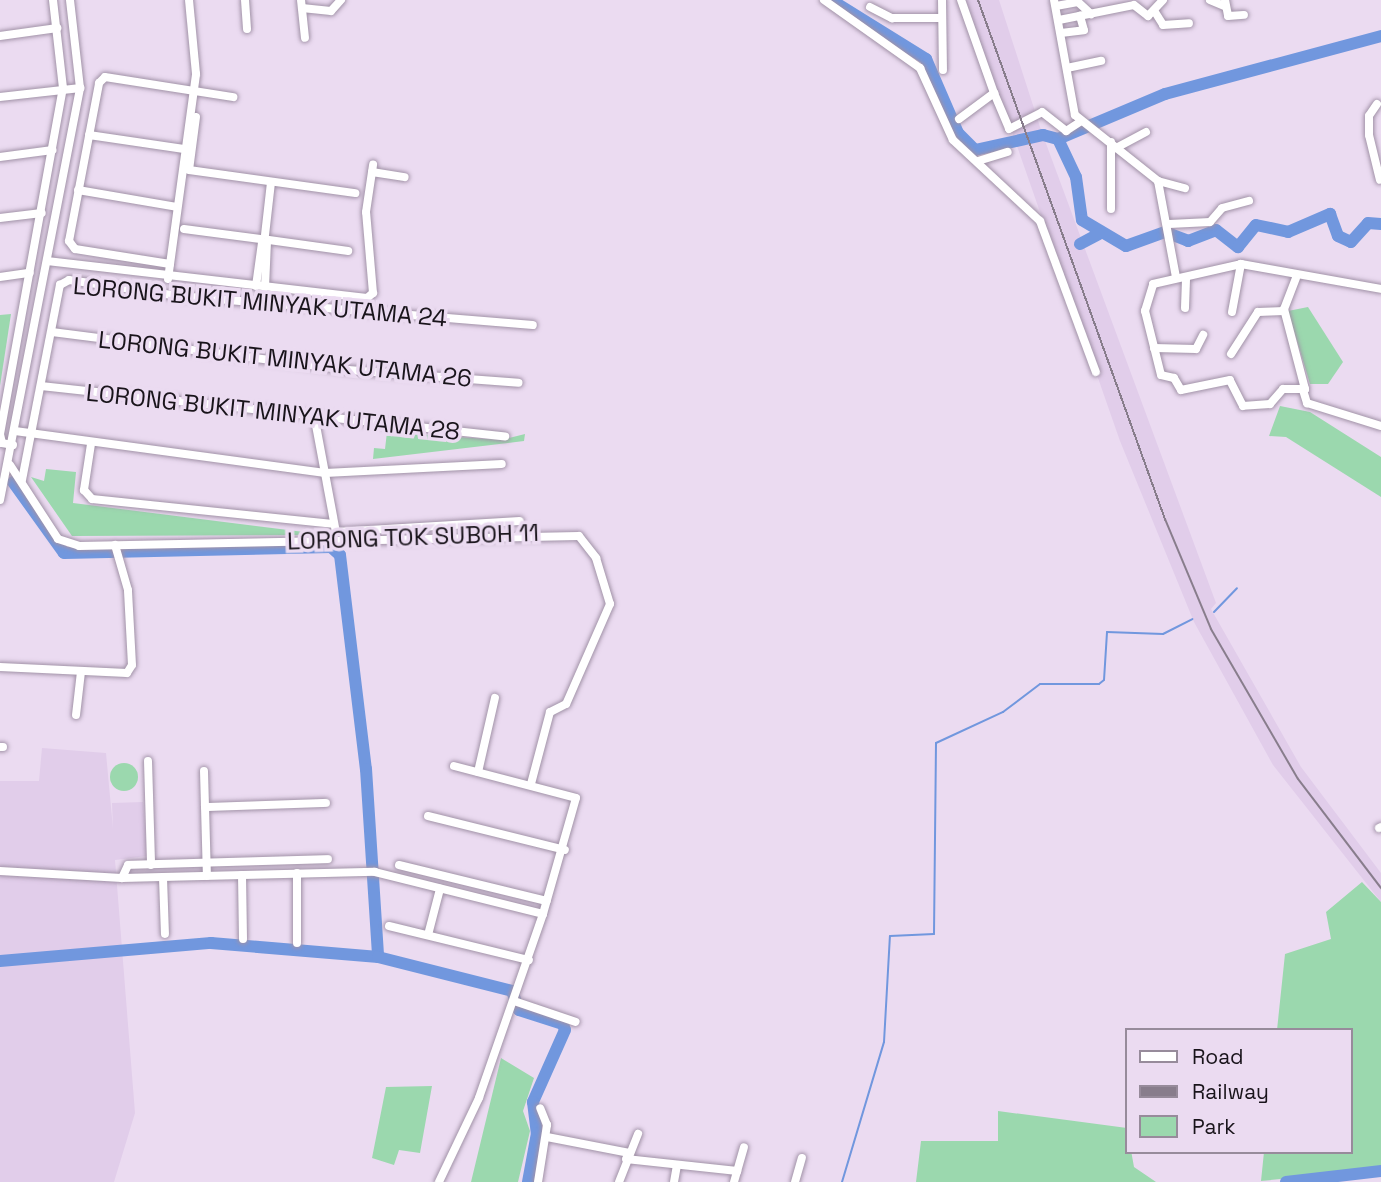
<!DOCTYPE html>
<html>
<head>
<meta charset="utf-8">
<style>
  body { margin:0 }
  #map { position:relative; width:1381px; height:1182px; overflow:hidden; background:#ebdbf1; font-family:"Space Grotesk",sans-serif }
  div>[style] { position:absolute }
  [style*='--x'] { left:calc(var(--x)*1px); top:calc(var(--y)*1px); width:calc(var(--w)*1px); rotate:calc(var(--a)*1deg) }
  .built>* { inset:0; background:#e1cdea }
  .green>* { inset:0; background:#9bd8ae }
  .round { border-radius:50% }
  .stream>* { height:2px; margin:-1px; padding:0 1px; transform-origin:1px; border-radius:1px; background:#7197de }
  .river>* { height:12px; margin:-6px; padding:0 6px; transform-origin:6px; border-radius:6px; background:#7197de }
  .roads { filter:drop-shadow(0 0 2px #a192a7) drop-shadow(0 0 2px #a192a7) }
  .minor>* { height:8px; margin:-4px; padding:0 4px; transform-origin:4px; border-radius:4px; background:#fff }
  .rail>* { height:2px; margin:-1px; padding:0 1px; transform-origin:1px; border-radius:1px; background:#887d8c }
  span { translate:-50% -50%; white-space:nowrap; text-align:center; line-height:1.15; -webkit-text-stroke:7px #ebdbf1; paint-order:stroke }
  .street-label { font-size:24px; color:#19141b }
  .legend { position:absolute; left:1125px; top:1028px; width:228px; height:126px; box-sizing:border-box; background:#ebdbf1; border:2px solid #978b9b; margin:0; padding:9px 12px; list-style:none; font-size:21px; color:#19141b }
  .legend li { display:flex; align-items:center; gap:14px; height:35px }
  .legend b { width:35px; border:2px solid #978b9b }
</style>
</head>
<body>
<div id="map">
  <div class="built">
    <i style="clip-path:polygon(966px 0,999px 0,1041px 130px,1216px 603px,1211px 609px,1301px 767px,1381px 873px,1381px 902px,1273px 765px,1194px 622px,1120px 441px)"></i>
    <i style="clip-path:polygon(42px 748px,106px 753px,113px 829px,112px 803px,143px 802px,147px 856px,115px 860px,135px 1113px,114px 1182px,0 1182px,0 781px,39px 781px)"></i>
  </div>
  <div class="green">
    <i style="clip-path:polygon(1308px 307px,1343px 362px,1328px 384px,1310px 384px,1288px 311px)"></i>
    <i style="clip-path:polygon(11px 314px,0 386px,0 315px)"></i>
    <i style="clip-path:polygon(1280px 406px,1310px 412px,1381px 457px,1381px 497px,1286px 437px,1269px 436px)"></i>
    <i style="clip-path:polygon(387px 432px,501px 440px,525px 434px,524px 441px,373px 459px,374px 448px,385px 449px)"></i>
    <i style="clip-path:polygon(46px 469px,76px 472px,73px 503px,328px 535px,72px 536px,31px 477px,44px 481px)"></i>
    <i class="round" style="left:110px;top:763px;width:28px;height:28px"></i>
    <i style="clip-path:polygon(1362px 882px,1381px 902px,1381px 1169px,1261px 1181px,1264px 1152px,1351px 1152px,1351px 1030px,1277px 1030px,1285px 954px,1331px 939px,1326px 912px)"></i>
    <i style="clip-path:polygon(501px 1058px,534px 1078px,523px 1111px,530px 1131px,518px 1182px,471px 1182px)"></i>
    <i style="clip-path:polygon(432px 1086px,420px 1153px,399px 1150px,394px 1165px,372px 1158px,386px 1087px)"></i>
    <i style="clip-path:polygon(998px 1111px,1127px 1128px,1134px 1167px,1156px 1182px,916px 1182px,921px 1141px,998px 1141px)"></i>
  </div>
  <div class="stream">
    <i style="--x:1214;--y:612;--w:33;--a:-46"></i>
    <i style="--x:842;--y:1182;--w:146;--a:-73.3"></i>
    <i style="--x:884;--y:1042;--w:106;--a:-86.8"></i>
    <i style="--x:890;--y:936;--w:44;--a:-2.6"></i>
    <i style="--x:934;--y:934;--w:191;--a:-89.4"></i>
    <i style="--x:936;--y:743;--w:74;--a:-24.8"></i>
    <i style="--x:1003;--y:712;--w:46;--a:-37.1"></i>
    <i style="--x:1040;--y:684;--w:59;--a:0"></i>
    <i style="--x:1099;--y:684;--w:6;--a:-39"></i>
    <i style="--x:1104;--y:680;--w:48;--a:-86.4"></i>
    <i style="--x:1107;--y:632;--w:56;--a:2"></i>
    <i style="--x:1163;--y:634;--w:33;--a:-27"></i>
  </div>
  <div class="river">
    <i style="--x:831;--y:0;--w:112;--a:31.8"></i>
    <i style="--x:926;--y:59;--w:81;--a:66.6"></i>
    <i style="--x:958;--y:133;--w:24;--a:45"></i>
    <i style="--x:975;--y:150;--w:70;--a:-12.4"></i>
    <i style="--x:1043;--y:135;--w:16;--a:15"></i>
    <i style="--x:1058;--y:139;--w:42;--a:64.7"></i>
    <i style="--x:1076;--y:177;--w:43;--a:82.1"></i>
    <i style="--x:1082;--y:220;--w:51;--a:30.6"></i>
    <i style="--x:1126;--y:246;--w:41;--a:-19.7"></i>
    <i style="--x:1165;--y:232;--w:25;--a:21"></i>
    <i style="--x:1188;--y:241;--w:30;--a:-21"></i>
    <i style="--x:1216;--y:230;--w:28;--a:38"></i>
    <i style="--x:1238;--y:247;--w:28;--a:-51"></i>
    <i style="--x:1256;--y:225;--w:33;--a:12"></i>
    <i style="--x:1288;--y:232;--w:46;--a:-23.2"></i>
    <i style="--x:1330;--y:214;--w:23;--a:70"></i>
    <i style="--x:1338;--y:236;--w:14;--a:25"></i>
    <i style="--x:1351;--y:242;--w:25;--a:-48"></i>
    <i style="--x:1368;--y:223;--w:13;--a:4"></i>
    <i style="--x:1058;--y:139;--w:116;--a:-22.8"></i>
    <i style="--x:1165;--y:94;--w:224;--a:-15"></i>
    <i style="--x:1080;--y:244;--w:21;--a:-28"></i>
    <i style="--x:13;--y:482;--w:87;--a:54.3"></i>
    <i style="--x:64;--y:553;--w:267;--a:-1.3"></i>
    <i style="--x:331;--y:547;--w:12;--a:42"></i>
    <i style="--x:340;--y:555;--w:216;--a:83.1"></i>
    <i style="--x:366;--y:769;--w:188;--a:86.3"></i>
    <i style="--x:0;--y:961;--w:212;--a:-4.9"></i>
    <i style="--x:211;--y:943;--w:168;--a:4.8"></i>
    <i style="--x:378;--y:957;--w:138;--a:14.2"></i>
    <i style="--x:512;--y:991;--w:20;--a:70"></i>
    <i style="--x:519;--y:1010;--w:46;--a:17.7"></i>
    <i style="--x:563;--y:1024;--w:6;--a:72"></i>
    <i style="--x:565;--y:1030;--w:79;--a:114"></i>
    <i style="--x:533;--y:1102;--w:31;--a:83"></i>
    <i style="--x:537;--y:1133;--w:50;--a:100.4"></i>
    <i style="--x:1286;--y:1182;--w:96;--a:-6.6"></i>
  </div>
  <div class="roads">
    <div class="minor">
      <i style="--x:245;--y:0;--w:29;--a:86"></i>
      <i style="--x:301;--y:0;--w:38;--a:84"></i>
      <i style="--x:824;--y:0;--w:118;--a:35.3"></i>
      <i style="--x:920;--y:68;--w:79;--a:65.4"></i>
      <i style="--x:953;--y:140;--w:119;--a:43"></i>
      <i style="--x:1040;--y:221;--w:161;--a:69.7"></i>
      <i style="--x:942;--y:0;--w:70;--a:89.2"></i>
      <i style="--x:1054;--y:0;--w:117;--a:79.7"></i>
      <i style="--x:1075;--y:115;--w:106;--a:38.5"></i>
      <i style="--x:1158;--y:181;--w:98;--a:79.4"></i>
      <i style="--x:1210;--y:0;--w:15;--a:23"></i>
      <i style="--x:1225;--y:0;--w:16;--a:79"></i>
      <i style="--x:1228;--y:16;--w:16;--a:-4"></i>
      <i style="--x:1056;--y:6;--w:22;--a:-10"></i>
      <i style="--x:1078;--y:2;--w:18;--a:43"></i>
      <i style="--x:870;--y:7;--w:25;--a:27"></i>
      <i style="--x:892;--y:18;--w:49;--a:0"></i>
      <i style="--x:302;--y:8;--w:29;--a:6"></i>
      <i style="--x:331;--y:11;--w:15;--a:-48"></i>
      <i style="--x:1155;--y:12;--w:15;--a:58"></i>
      <i style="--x:1163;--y:25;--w:26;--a:-4"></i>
      <i style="--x:1059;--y:20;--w:76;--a:-11.3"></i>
      <i style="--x:1134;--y:5;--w:18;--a:38"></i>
      <i style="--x:1148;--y:16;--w:22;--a:-47"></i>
      <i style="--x:1061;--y:33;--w:23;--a:-7"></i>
      <i style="--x:1084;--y:30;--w:15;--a:-106"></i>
      <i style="--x:0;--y:36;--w:58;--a:-8"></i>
      <i style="--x:1067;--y:68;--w:35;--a:-12"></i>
      <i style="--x:994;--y:93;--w:39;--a:67"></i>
      <i style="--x:1009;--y:129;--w:37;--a:-27"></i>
      <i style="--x:1042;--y:112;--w:31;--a:38"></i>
      <i style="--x:1066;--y:131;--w:17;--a:-33"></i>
      <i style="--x:0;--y:97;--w:81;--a:-6.4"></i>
      <i style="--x:1377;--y:104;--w:14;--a:124"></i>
      <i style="--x:1369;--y:116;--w:19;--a:90"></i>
      <i style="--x:1369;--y:135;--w:46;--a:76.3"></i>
      <i style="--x:196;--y:117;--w:53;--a:97.5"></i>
      <i style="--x:189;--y:170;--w:168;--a:7.9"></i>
      <i style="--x:959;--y:119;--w:44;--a:-36.6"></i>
      <i style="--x:994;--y:93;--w:99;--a:-109.5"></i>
      <i style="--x:89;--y:135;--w:96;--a:8.4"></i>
      <i style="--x:1111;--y:142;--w:67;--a:90"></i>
      <i style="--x:1116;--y:148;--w:34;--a:-28"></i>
      <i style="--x:0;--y:157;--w:53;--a:-7.5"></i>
      <i style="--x:978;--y:161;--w:31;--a:-17"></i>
      <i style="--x:372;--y:172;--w:33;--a:9"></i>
      <i style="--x:1158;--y:181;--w:28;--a:15"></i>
      <i style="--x:78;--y:190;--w:100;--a:9.7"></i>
      <i style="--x:0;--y:218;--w:42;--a:-6.8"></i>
      <i style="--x:1169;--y:224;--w:41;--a:-2.8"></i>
      <i style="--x:1210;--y:222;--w:18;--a:-49"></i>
      <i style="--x:1222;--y:208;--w:28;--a:-15"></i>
      <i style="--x:184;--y:229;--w:77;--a:7.5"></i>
      <i style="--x:265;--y:235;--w:53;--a:-83.5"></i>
      <i style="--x:269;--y:240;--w:80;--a:7.9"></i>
      <i style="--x:47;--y:261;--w:322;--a:6.6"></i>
      <i style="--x:367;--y:298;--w:8;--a:-40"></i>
      <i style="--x:373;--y:293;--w:81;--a:-94.9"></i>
      <i style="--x:366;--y:212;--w:48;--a:-81.5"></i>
      <i style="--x:170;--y:264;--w:96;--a:-171"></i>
      <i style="--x:75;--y:249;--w:10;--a:-127"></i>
      <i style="--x:69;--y:241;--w:161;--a:-79.2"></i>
      <i style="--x:99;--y:83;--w:8;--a:-45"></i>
      <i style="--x:105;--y:77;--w:130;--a:8.9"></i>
      <i style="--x:0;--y:277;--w:30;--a:-8"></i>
      <i style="--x:1296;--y:278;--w:33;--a:111"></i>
      <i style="--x:1284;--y:309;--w:83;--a:75.3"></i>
      <i style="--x:1305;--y:389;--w:22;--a:180"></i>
      <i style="--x:1283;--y:389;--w:20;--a:131"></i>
      <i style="--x:1270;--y:404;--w:27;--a:176"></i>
      <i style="--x:1243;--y:406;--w:29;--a:-117"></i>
      <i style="--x:1230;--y:380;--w:50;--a:168.5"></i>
      <i style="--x:1181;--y:390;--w:14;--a:-120"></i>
      <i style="--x:1174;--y:378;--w:13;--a:-167"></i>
      <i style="--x:1161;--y:375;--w:66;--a:-104"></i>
      <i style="--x:1145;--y:311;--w:28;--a:-73"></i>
      <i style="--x:1153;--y:284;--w:90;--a:-12.8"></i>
      <i style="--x:1241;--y:264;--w:142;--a:10.1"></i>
      <i style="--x:168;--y:279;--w:207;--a:-82.2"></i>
      <i style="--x:196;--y:74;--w:74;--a:-95.4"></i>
      <i style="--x:256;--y:286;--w:43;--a:-82.1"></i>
      <i style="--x:265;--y:287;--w:45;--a:-87.5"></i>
      <i style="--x:1185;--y:308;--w:31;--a:-88"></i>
      <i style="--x:1232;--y:312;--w:49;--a:-79.4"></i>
      <i style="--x:52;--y:332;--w:298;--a:7.3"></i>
      <i style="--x:348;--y:370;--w:171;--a:4.3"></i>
      <i style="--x:1154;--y:348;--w:42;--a:1.4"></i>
      <i style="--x:1196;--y:349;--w:16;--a:-63"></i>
      <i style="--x:1231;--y:354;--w:50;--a:-57.3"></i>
      <i style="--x:1258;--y:312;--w:26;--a:-2"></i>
      <i style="--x:41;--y:386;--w:467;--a:6.2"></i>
      <i style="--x:1303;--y:390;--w:14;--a:73"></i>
      <i style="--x:1307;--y:403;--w:77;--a:17.3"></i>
      <i style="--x:315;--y:420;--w:114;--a:79.4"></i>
      <i style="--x:336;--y:532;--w:184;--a:-3.4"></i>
      <i style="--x:15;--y:431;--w:313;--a:7.7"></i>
      <i style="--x:325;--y:473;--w:177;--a:-2.9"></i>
      <i style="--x:91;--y:444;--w:47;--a:98.7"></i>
      <i style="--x:84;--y:490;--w:12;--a:48"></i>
      <i style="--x:92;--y:499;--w:242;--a:5.9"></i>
      <i style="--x:13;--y:445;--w:11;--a:-170"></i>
      <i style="--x:2;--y:443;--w:9;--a:-103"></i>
      <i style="--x:0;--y:434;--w:352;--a:-79.7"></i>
      <i style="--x:63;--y:88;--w:89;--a:-96.5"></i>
      <i style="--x:10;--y:465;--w:88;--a:57"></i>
      <i style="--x:58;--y:539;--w:22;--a:18"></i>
      <i style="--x:79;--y:546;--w:500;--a:-1.15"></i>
      <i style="--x:579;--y:536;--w:28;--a:52"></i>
      <i style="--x:596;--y:558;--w:48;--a:73.1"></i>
      <i style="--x:610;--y:604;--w:109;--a:113.7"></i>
      <i style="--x:566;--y:704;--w:18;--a:153"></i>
      <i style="--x:550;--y:712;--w:74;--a:104.8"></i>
      <i style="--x:22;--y:480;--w:199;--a:-79"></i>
      <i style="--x:60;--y:285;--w:10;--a:-29"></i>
      <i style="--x:69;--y:280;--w:111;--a:8.3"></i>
      <i style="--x:179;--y:296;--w:355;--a:4.7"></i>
      <i style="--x:0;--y:500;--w:420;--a:-79"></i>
      <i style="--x:80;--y:88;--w:89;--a:-96.5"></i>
      <i style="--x:0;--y:667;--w:127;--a:2.7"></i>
      <i style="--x:127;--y:673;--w:9;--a:-58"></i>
      <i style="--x:132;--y:665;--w:75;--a:-93.1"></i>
      <i style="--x:128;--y:590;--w:47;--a:-106.1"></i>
      <i style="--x:76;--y:715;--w:43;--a:-83.4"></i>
      <i style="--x:0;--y:747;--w:3;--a:0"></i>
      <i style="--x:148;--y:761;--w:104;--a:88.3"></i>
      <i style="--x:454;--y:766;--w:126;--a:14.7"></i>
      <i style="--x:576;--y:798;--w:121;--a:105.9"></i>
      <i style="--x:204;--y:771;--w:105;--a:88.4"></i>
      <i style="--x:478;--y:772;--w:76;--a:-77.1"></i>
      <i style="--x:205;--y:807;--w:121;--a:-1.9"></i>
      <i style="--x:428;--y:816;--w:141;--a:13.9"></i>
      <i style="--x:1379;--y:828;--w:2;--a:-27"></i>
      <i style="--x:399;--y:865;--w:152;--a:13.7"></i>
      <i style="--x:0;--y:871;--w:122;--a:3.3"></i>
      <i style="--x:122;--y:878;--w:253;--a:-1.4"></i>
      <i style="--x:375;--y:872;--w:173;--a:14"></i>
      <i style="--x:543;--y:914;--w:195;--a:109.2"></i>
      <i style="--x:479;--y:1098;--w:93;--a:115.5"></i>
      <i style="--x:297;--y:873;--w:70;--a:90"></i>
      <i style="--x:242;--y:875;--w:64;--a:89.1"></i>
      <i style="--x:122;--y:878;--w:14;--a:-65"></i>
      <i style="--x:128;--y:865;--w:200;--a:-1.7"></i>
      <i style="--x:163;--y:878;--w:56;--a:88"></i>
      <i style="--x:389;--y:926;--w:144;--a:13.7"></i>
      <i style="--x:428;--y:935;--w:48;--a:-75.4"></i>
      <i style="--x:514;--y:1001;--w:65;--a:18.7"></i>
      <i style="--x:547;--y:1137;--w:84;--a:11"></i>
      <i style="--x:626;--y:1159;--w:112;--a:6.2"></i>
      <i style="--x:538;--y:1182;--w:58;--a:-81"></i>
      <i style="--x:547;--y:1125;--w:18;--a:-112"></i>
      <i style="--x:619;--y:1182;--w:52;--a:-68.4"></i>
      <i style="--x:674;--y:1182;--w:17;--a:-80"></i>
      <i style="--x:734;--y:1182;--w:36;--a:-74"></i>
      <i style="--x:795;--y:1182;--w:25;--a:-74"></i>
    </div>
  </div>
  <div class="rail">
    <i style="--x:978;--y:0;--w:552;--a:70.19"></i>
    <i style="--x:1165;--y:519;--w:119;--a:67.3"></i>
    <i style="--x:1211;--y:629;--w:173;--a:59.9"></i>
    <i style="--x:1298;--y:779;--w:137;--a:52.7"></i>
  </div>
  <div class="street-label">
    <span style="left:260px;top:302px;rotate:5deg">LORONG BUKIT MINYAK UTAMA 24</span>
    <span style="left:285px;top:359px;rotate:6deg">LORONG BUKIT MINYAK UTAMA 26</span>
    <span style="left:273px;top:412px;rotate:6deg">LORONG BUKIT MINYAK UTAMA 28</span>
    <span style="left:413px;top:537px;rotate:-2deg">LORONG TOK SUBOH 11</span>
  </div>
  <ul class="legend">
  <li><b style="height:9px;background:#fff"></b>Road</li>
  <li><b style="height:9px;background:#887d8c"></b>Railway</li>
  <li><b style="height:19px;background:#9bd8ae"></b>Park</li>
  </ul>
</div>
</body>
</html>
